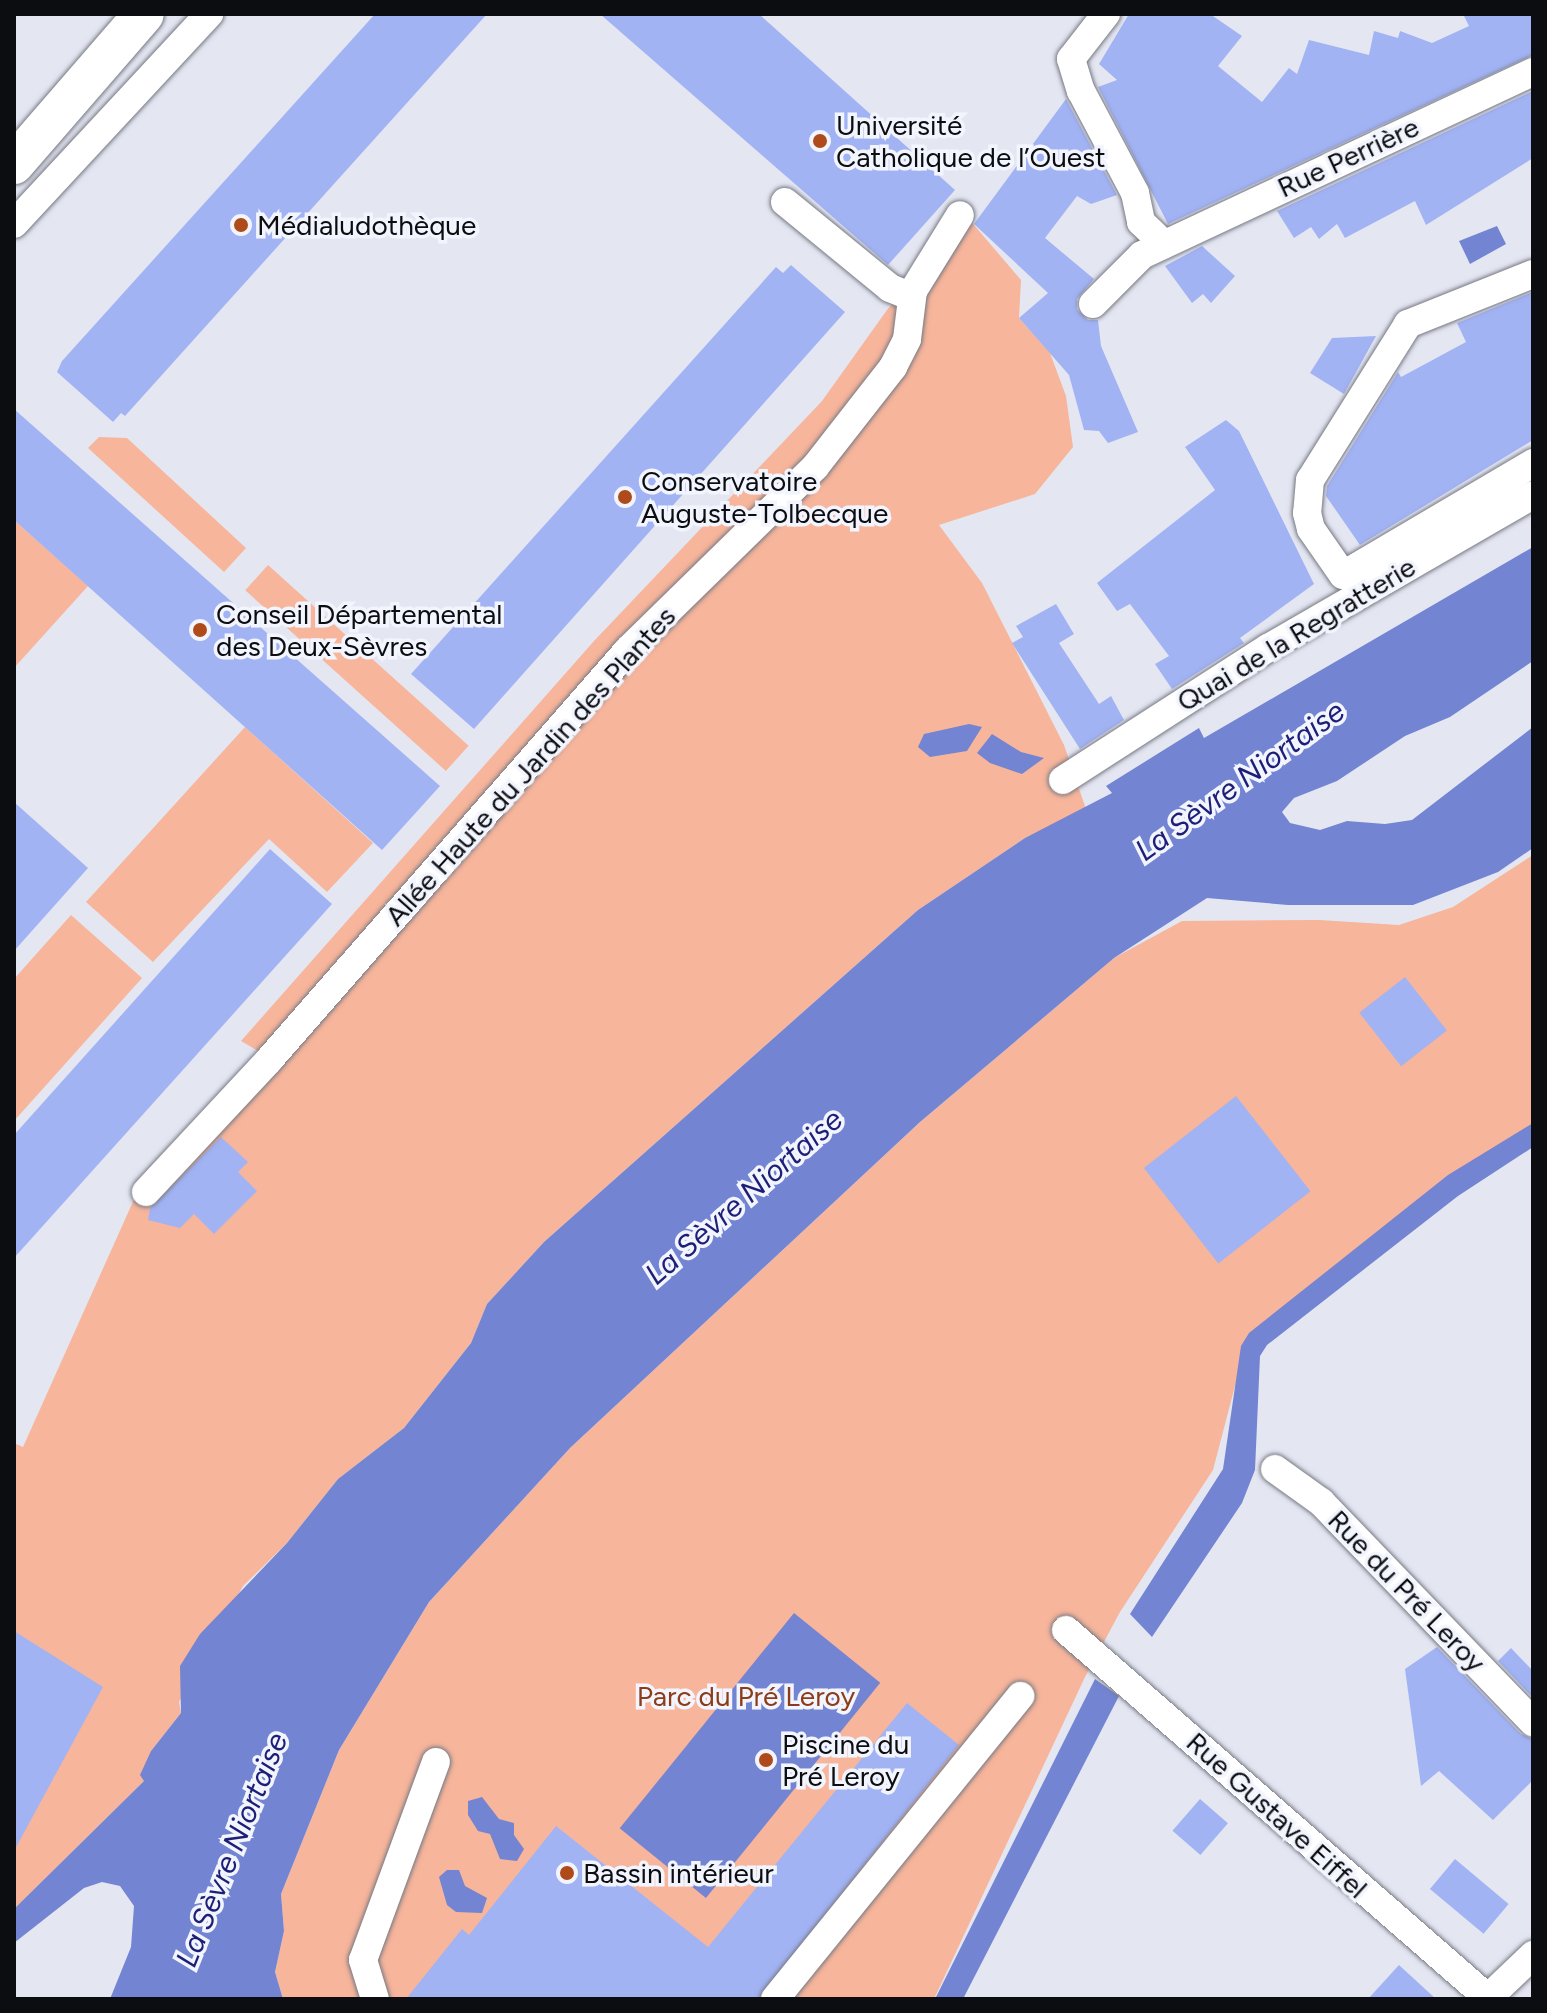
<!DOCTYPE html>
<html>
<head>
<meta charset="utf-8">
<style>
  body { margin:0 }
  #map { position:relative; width:1547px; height:2013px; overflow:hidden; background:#e4e7f2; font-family:Figtree,sans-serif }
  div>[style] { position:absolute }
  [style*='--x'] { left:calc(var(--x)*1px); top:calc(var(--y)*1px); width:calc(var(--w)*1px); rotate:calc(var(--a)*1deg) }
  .green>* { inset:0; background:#f7b59b; transform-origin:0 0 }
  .water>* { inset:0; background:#7384d2; transform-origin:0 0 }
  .building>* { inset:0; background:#a2b3f4; transform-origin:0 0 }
  .roads { filter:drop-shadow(0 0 2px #767983) drop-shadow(0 0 2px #767983) }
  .street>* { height:28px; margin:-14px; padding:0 14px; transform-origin:14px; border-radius:14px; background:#fff }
  .secondary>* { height:40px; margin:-20px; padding:0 20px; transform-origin:20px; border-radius:20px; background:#fff }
  .dots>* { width:22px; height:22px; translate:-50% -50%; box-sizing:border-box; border:4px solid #f2f5fd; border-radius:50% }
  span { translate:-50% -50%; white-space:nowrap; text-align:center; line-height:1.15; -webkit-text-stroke:7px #f2f5fd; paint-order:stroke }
  .poi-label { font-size:28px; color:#0c0d11 }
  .left { translate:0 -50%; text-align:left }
  .street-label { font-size:28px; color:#0c0d11 }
  .park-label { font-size:28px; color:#8c3c18 }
  .water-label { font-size:30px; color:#1c1e78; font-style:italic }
  .frame { position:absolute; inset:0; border:16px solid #0c0d11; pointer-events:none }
</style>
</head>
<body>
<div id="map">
  <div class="green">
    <i style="clip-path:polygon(968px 218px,1021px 280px,1019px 318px,1050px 353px,1066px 396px,1073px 447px,1035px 494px,939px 525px,982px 583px,1064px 745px,1086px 809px,1025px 838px,918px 910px,544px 1242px,487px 1304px,471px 1343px,404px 1428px,338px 1479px,287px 1543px,243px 1586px,179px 1702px,181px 1713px,151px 1751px,144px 1781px,14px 1909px,14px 1443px,23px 1447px,140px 1186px,260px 1052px,241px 1041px,594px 641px,822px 401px,887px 310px)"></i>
    <i style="clip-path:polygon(99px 437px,127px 438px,246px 548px,224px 572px,88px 448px)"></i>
    <i style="clip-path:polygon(14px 520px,88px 586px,14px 668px)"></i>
    <i style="left:268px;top:565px;width:270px;height:34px;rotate:42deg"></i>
    <i style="clip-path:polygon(245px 727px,373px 843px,327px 892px,269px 839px,153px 962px,86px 902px)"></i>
    <i style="clip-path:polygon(1533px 855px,1533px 1133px,1246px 1344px,1213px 1470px,1120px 1612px,1085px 1677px,934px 1999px,283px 1999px,275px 1972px,284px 1931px,281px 1894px,339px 1750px,429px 1602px,570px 1448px,920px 1122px,1114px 958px,1182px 921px,1319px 920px,1399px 925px,1453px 907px)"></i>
    <i style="clip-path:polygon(71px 915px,142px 978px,14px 1121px,14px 979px)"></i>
  </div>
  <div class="water">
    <i style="clip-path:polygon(1497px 226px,1506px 244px,1470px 264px,1459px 241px)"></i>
    <i style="clip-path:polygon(1533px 547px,1533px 661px,1450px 717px,1405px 736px,1337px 781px,1294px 798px,1282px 812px,1290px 823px,1320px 830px,1347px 821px,1385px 824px,1412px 820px,1533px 727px,1533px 848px,1498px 872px,1413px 905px,1288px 905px,1207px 898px,1114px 958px,920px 1122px,570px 1448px,429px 1602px,339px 1750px,281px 1894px,284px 1931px,275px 1972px,283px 1999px,110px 1999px,131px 1947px,134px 1906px,120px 1886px,102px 1882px,84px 1888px,14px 1943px,14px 1909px,144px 1781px,140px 1775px,151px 1751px,181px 1713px,180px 1666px,200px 1634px,287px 1543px,338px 1479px,404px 1428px,471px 1343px,487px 1304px,544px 1242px,918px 910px,1025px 838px,1112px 793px,1106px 786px,1199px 728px,1204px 738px)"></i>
    <i style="clip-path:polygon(969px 724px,982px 727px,967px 751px,930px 757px,918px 747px,924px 734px)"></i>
    <i style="clip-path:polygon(992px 734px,1021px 752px,1044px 758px,1022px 774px,990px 763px,977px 753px)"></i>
    <i style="clip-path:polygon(1533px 1123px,1533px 1147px,1458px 1196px,1267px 1345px,1260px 1356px,1255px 1470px,1242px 1503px,1152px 1637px,1130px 1614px,1223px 1469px,1241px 1346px,1249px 1333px,1448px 1175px)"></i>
    <i style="left:794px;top:1613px;width:111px;height:277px;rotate:39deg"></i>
    <i style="clip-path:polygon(1095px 1679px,1119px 1696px,963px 1999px,935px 1999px)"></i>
    <i style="clip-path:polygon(482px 1797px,499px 1819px,514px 1823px,514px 1835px,524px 1849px,517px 1861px,500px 1859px,490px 1834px,478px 1831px,468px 1815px,468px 1801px)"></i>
    <i style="clip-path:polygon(459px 1870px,465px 1886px,487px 1898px,482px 1913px,456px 1912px,447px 1905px,439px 1877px,447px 1870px)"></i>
  </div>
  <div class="building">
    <i style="clip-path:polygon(375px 14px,487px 14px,125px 416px,121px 413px,113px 422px,57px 372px,62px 361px)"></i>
    <i style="clip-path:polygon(600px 14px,759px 14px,955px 190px,888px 265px)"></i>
    <i style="clip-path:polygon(1129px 14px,1210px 14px,1242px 36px,1218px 66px,1262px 102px,1289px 68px,1297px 74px,1309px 40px,1369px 55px,1374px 31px,1398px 38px,1400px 31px,1432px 43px,1469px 26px,1463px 14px,1533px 14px,1533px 55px,1168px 224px,1098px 87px,1117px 80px,1099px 64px)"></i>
    <i style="clip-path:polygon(1533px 91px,1533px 158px,1426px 225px,1415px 201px,1345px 238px,1337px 224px,1319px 239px,1311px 227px,1294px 238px,1277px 211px)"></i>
    <i style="clip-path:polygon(1066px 99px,1117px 195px,1091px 204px,1077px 196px,1045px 238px,1094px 279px,1077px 299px,1077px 309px,1088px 320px,1098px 320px,1101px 346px,1138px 432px,1108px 443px,1099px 431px,1084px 430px,1069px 375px,1019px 318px,1048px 293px,974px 224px)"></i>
    <i style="clip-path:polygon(1202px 246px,1235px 276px,1211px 303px,1203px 294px,1192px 303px,1165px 266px)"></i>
    <i style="clip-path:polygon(791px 265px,845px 312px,474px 729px,411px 674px,776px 267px,783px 273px)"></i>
    <i style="clip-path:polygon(1533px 292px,1533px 440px,1360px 545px,1326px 496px,1327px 486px,1398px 372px,1401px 377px,1466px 342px,1457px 323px)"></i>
    <i style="clip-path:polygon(1376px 336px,1344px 394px,1310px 373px,1332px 338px)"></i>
    <i style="clip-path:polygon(14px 409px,440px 786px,382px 850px,14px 520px)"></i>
    <i style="clip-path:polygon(1226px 420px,1239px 431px,1314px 584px,1240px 638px,1244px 643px,1172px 689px,1155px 664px,1169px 656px,1130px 604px,1117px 611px,1097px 583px,1215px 490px,1185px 447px)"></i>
    <i style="clip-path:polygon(1056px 604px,1074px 634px,1059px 643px,1099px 704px,1111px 696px,1124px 720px,1080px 749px,1012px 643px,1023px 637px,1016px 626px)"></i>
    <i style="clip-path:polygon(14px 802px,88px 868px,14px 951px)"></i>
    <i style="clip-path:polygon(270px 849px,332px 904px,14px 1258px,14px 1135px)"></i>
    <i style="left:1405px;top:977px;width:68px;height:58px;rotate:52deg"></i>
    <i style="left:1236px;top:1096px;width:121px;height:117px;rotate:52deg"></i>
    <i style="clip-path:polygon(221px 1137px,248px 1162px,238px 1172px,257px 1191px,214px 1234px,194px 1214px,180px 1228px,148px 1220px,150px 1208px)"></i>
    <i style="clip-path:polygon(14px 1631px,103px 1687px,14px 1851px)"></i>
    <i style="clip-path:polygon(1437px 1647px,1521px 1734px,1533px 1739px,1533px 1780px,1493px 1820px,1439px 1771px,1421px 1786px,1405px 1669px)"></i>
    <i style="clip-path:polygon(1511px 1648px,1533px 1671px,1533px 1698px,1498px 1661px)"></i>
    <i style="clip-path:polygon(907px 1703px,959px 1745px,758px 1999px,406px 1999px,462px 1929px,469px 1935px,556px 1826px,708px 1947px)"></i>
    <i style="left:1200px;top:1799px;width:37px;height:42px;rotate:41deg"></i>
    <i style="left:1455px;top:1859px;width:70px;height:39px;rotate:40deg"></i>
    <i style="clip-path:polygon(1399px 1965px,1436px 1999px,1368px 1999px)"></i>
  </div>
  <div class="roads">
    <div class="street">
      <i style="--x:1106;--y:14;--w:57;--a:127.9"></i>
      <i style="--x:1071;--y:59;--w:34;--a:73"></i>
      <i style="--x:1081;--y:91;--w:115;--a:62.1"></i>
      <i style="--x:1135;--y:193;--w:30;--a:78"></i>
      <i style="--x:1141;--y:222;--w:32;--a:44"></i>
      <i style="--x:785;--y:202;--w:136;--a:39.3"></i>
      <i style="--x:890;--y:288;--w:16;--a:22"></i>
      <i style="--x:905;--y:294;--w:9;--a:-21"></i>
      <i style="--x:913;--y:291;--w:89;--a:-58.3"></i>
      <i style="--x:14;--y:224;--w:287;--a:-47.1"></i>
      <i style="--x:1533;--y:274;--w:135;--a:158.2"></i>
      <i style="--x:1408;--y:324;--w:184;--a:122.1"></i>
      <i style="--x:1310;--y:480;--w:33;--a:95"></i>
      <i style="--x:1307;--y:513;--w:16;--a:76"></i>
      <i style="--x:1311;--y:529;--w:56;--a:55.2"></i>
      <i style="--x:1343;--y:575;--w:221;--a:-30.5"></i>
      <i style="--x:1093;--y:304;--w:69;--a:-45"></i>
      <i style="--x:1142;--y:255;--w:432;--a:-25.1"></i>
      <i style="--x:1063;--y:780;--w:244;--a:-32.8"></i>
      <i style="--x:1268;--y:648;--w:306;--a:-30"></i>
      <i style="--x:146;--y:1192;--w:180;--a:-47"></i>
      <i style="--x:269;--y:1060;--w:545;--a:-48.79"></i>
      <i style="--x:628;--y:650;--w:262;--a:-44.4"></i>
      <i style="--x:815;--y:467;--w:127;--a:-52"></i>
      <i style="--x:893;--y:367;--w:31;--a:-63"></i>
      <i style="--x:907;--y:339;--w:48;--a:-82.9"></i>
      <i style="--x:1275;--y:1469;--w:57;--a:35.7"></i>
      <i style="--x:1321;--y:1502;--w:306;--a:46.1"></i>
      <i style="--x:1066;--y:1630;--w:561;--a:41.1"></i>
      <i style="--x:375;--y:1999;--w:41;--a:-107.1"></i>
      <i style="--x:363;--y:1960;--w:211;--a:-69.8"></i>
      <i style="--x:775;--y:1999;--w:390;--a:-51"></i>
      <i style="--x:1487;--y:1999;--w:64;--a:-43.7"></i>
    </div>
    <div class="secondary">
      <i style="--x:14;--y:164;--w:198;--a:-49.1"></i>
    </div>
  </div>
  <div class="dots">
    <i style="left:820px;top:141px;background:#af4b1b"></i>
    <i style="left:241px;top:225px;background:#af4b1b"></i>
    <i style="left:625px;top:497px;background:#af4b1b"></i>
    <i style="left:200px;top:630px;background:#af4b1b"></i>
    <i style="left:766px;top:1760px;background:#af4b1b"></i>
    <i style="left:567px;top:1873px;background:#af4b1b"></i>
  </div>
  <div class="poi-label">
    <span class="left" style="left:836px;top:141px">Université<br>Catholique de l’Ouest</span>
    <span class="left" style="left:257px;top:225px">Médialudothèque</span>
    <span class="left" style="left:641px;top:497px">Conservatoire<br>Auguste-Tolbecque</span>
    <span class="left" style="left:216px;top:630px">Conseil Départemental<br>des Deux-Sèvres</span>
    <span class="left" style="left:782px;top:1760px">Piscine du<br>Pré Leroy</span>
    <span class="left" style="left:583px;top:1873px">Bassin intérieur</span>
  </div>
  <div class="street-label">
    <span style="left:1348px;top:157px;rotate:-25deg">Rue Perrière</span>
    <span style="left:1296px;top:634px;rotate:-31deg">Quai de la Regratterie</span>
    <span style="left:530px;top:766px;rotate:-48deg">Allée Haute du Jardin des Plantes</span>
    <span style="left:1407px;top:1591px;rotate:46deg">Rue du Pré Leroy</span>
    <span style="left:1277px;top:1815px;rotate:42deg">Rue Gustave Eiffel</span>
  </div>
  <div class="park-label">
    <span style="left:746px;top:1696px">Parc du Pré Leroy</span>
  </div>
  <div class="water-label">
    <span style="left:1240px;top:781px;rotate:-36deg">La Sèvre Niortaise</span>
    <span style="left:744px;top:1197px;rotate:-41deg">La Sèvre Niortaise</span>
    <span style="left:232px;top:1850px;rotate:-68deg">La Sèvre Niortaise</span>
  </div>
  <div class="frame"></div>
</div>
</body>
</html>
